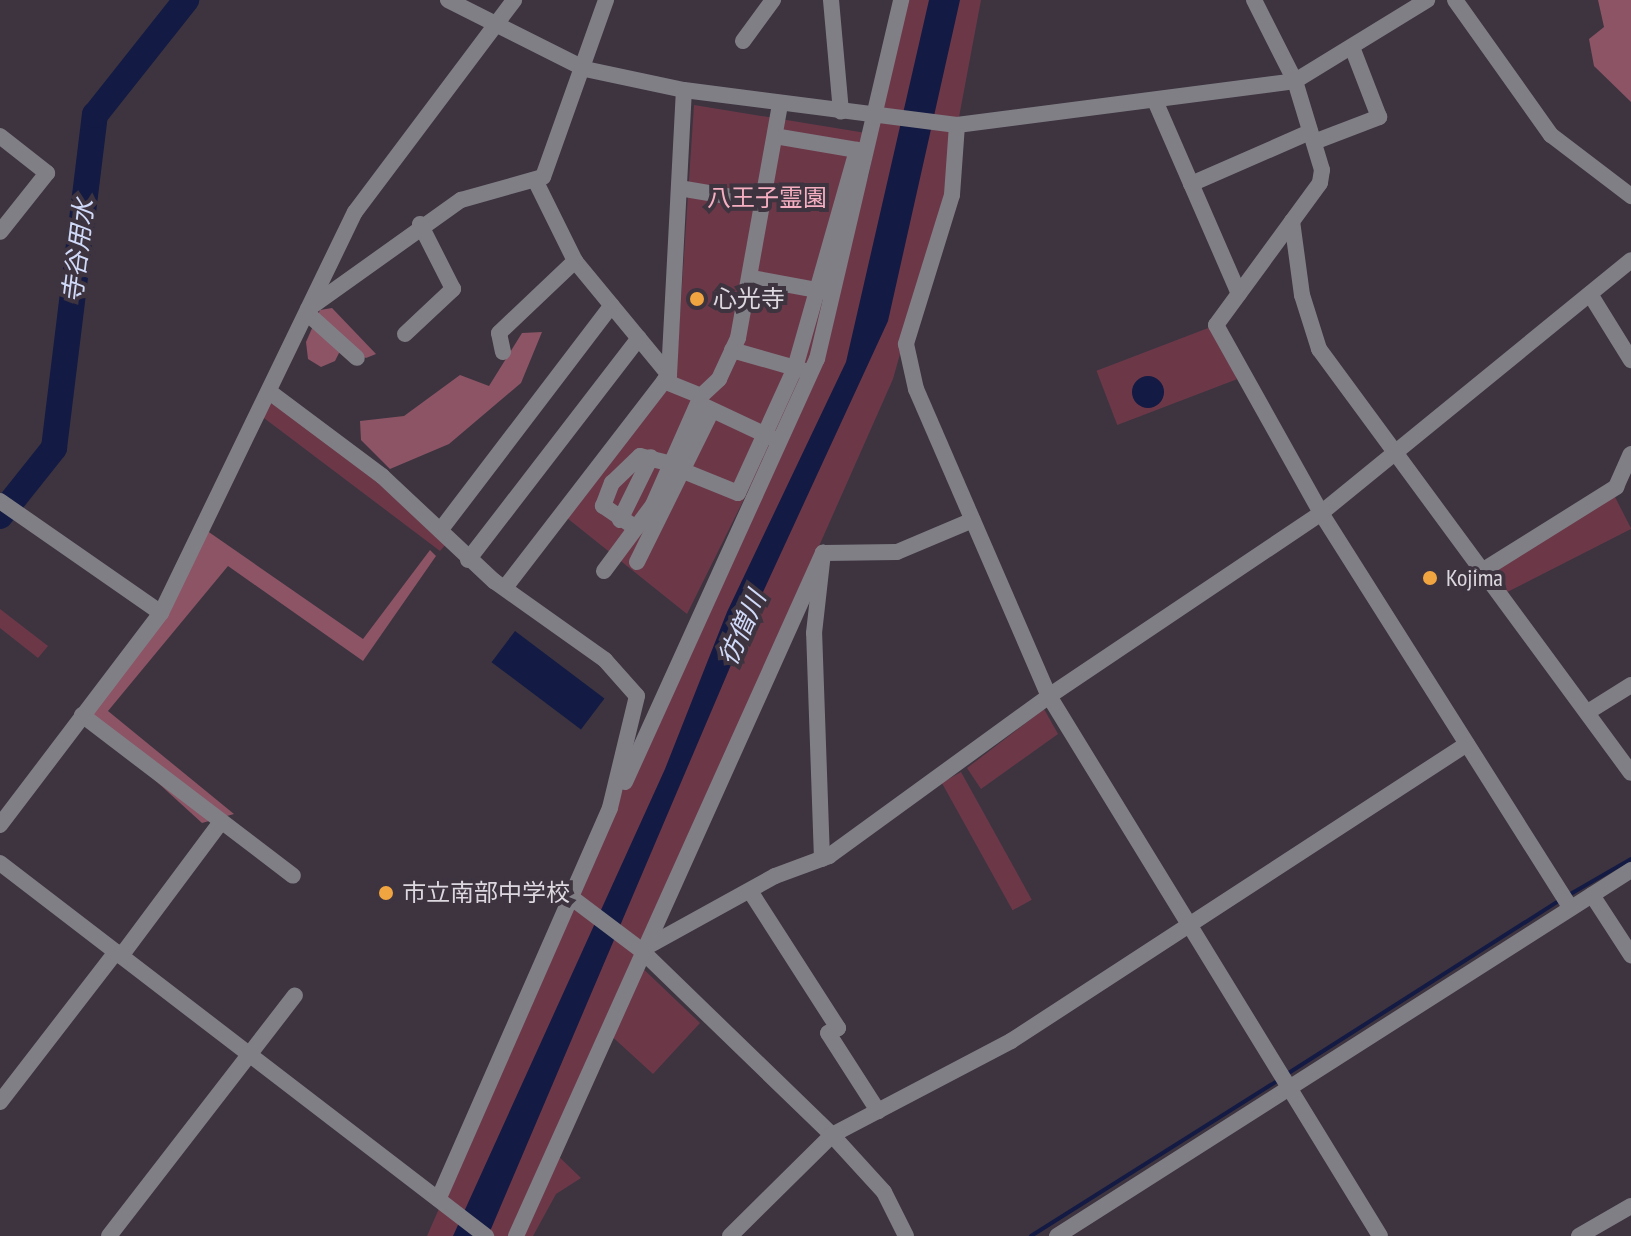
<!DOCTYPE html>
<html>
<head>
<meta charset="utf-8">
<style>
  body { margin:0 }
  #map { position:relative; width:1631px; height:1236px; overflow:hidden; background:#3d3440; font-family:"PT Sans Narrow","Noto Sans JP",sans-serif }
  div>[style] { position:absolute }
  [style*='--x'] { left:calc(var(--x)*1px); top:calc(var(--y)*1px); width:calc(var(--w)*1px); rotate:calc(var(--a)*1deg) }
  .green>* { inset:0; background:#6c3848; transform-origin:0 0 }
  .forest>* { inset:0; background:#8c5464 }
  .water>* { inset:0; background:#131a43; transform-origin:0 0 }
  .round { border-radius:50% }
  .stream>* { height:4px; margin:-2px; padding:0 2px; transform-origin:2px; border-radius:2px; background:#131a43 }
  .river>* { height:26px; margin:-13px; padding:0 13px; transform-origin:13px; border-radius:13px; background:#131a43 }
  .minor>* { height:16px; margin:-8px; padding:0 8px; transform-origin:8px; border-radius:8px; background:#817f86 }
  .dots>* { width:22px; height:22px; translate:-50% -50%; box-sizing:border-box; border:4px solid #3d3440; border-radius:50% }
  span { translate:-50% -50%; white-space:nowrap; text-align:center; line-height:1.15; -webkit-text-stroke:8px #3d3440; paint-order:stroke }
  .park-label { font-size:24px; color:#f5afc1 }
  .poi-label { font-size:24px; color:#ddd8df }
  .left { translate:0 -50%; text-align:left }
  .water-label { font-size:26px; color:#d0daf8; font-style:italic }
</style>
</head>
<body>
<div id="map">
  <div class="green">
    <i style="clip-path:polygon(901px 0,981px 0,944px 197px,893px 379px,630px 973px,636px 962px,700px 1023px,653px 1074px,606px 1031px,553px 1151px,581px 1178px,556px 1194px,533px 1236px,427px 1236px,801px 384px,687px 614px,562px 514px,676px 376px,694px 105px,866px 133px,821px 326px,869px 174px)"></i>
    <i style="left:1216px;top:325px;width:58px;height:128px;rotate:69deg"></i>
    <i style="clip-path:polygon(271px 393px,375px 471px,448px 542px,440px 551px,260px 415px)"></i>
    <i style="left:1614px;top:495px;width:38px;height:143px;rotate:63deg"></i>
    <i style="clip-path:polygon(0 609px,48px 646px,38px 658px,0 628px)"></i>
    <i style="clip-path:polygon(1044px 709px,1058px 734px,981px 789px,967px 768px)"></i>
    <i style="left:961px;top:772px;width:146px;height:22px;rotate:61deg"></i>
  </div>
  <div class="forest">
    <i style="clip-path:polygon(1598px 0,1631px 0,1631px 102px,1594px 66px,1589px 39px,1604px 27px)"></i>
    <i style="clip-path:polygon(332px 308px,376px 354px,366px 358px,343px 345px,335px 361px,321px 367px,308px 359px,306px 342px,320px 310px)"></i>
    <i style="clip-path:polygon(542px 332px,521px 383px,449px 444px,390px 469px,361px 440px,360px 421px,404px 416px,460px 375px,489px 386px,522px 333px)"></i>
    <i style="clip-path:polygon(203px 528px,363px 639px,430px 550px,436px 556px,363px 661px,228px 566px,108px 711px,234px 814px,202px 823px,88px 719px)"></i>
  </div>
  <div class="water">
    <i style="clip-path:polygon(929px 0,960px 0,888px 321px,751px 618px,488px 1236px,453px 1236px,665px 769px,727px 612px,846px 362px)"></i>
    <i class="round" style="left:1132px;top:376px;width:32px;height:32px"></i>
    <i style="left:515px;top:631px;width:112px;height:39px;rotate:37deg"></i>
  </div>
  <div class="stream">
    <i style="--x:1567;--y:896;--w:74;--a:-30"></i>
    <i style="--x:1287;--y:1074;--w:324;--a:-32.5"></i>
    <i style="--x:1031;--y:1236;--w:294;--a:-32.2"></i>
  </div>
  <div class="river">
    <i style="--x:0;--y:516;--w:87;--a:-51.5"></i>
    <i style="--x:54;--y:448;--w:336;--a:-83"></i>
    <i style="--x:95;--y:115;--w:147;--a:-51.6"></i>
  </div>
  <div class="minor">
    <i style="--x:448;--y:0;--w:153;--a:26.7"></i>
    <i style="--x:585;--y:69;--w:101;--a:12"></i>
    <i style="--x:684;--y:90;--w:275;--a:7.3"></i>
    <i style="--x:957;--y:125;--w:341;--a:-7.4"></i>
    <i style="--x:1295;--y:81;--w:155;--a:-31.5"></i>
    <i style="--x:831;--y:0;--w:112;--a:84.9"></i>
    <i style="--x:1254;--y:0;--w:91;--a:63.2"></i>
    <i style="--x:1295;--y:81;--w:93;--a:73.1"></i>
    <i style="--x:1322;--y:170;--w:13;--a:99"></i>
    <i style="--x:1320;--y:183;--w:176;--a:126.2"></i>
    <i style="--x:1216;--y:325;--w:215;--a:60.8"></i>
    <i style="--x:1321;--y:513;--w:467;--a:57.7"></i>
    <i style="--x:1455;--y:0;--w:166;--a:54.6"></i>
    <i style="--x:1551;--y:135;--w:101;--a:37.3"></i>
    <i style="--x:743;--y:41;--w:51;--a:-53.8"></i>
    <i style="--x:1156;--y:103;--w:208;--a:66.5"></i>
    <i style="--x:957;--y:125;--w:70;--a:94.1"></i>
    <i style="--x:952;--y:195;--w:156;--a:107.2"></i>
    <i style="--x:906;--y:344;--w:46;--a:77.5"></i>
    <i style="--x:916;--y:389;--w:335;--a:66.6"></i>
    <i style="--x:1049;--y:696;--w:633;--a:58.49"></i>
    <i style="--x:0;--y:136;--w:60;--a:38.2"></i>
    <i style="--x:47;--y:173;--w:75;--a:128.5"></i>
    <i style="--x:1314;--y:142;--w:70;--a:-21"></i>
    <i style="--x:1379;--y:117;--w:75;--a:-111.1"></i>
    <i style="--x:536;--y:182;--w:88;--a:63.7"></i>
    <i style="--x:575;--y:261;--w:148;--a:50.5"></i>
    <i style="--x:1191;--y:184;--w:130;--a:-23.6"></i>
    <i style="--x:679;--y:188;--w:73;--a:9.5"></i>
    <i style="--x:1292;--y:221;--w:75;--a:82.3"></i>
    <i style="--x:1302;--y:295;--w:57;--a:72.5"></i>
    <i style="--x:1319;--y:349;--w:526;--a:53.65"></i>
    <i style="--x:752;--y:278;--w:76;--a:10.6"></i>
    <i style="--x:1590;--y:294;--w:78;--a:58.2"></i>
    <i style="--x:308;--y:309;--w:188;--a:-35.5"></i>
    <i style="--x:461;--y:200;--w:85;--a:-15.7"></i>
    <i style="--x:543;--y:177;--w:188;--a:-70.4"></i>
    <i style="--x:307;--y:313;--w:67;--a:42"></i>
    <i style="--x:405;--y:334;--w:66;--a:-43.2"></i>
    <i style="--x:453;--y:289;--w:73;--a:-116.9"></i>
    <i style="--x:732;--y:350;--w:73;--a:15.9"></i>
    <i style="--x:503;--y:352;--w:19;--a:-102"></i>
    <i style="--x:499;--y:333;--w:105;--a:-43.5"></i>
    <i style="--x:271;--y:393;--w:139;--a:36.8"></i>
    <i style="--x:382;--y:476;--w:154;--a:43.2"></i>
    <i style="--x:494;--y:581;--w:136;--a:35.4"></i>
    <i style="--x:605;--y:660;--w:48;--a:48.4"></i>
    <i style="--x:637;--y:696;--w:115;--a:103.6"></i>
    <i style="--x:610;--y:808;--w:427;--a:113.7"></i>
    <i style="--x:701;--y:396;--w:25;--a:-43"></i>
    <i style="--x:719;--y:379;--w:45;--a:-65.1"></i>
    <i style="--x:738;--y:338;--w:238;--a:-79.8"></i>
    <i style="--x:702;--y:405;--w:77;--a:25.2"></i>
    <i style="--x:686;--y:472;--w:56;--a:22"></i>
    <i style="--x:738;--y:493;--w:137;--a:-65.5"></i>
    <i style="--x:795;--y:368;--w:227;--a:-74.1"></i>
    <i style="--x:857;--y:150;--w:83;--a:-170.3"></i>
    <i style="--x:0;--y:501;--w:196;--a:34.8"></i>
    <i style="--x:620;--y:520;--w:70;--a:-63.8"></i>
    <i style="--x:442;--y:528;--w:280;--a:-52.7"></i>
    <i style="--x:636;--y:528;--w:40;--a:-146"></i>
    <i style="--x:603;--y:506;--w:25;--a:-69"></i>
    <i style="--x:612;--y:483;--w:39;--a:-44"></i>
    <i style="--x:640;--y:456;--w:34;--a:14"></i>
    <i style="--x:468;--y:560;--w:280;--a:-52.4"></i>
    <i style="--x:637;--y:562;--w:169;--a:-63.7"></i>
    <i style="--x:1485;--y:569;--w:155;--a:-32"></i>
    <i style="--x:1616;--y:487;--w:36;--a:-66"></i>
    <i style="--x:604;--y:571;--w:82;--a:-53.4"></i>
    <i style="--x:653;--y:505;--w:119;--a:-66.2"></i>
    <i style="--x:701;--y:396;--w:40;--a:-158"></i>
    <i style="--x:507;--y:585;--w:265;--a:-52.4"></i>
    <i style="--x:669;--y:375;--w:285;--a:-87"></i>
    <i style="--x:1591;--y:710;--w:47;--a:-32"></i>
    <i style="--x:82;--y:715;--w:265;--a:37.3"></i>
    <i style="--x:625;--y:782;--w:465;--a:-65.6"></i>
    <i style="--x:817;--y:359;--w:369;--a:-76.8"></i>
    <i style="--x:0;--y:825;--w:266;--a:-52.8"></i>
    <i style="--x:161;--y:613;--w:445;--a:-64.2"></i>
    <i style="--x:355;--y:212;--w:265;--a:-53.1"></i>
    <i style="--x:822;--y:859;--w:226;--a:-92"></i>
    <i style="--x:814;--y:633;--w:81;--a:-83.6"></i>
    <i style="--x:823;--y:553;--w:74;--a:-0.8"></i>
    <i style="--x:897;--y:552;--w:82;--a:-22.8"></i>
    <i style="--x:0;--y:863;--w:613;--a:37.51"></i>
    <i style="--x:750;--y:891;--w:163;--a:57.3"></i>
    <i style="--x:838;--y:1028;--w:11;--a:153"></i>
    <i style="--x:828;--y:1033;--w:93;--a:57.3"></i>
    <i style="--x:1592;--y:895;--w:72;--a:57"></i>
    <i style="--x:572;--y:898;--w:86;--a:37"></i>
    <i style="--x:641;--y:950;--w:266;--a:44.1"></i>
    <i style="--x:832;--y:1135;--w:77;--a:47.6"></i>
    <i style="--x:884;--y:1192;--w:49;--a:63.4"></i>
    <i style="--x:641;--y:950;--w:153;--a:-28.9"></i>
    <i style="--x:775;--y:876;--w:58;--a:-20.3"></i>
    <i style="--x:829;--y:856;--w:272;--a:-36"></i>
    <i style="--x:1049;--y:696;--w:328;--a:-33.9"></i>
    <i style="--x:1321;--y:513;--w:400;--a:-39.2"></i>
    <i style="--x:121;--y:956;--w:167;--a:-53.3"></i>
    <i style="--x:0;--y:1102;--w:190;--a:-52.3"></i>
    <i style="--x:109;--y:1236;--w:304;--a:-52.3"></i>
    <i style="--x:516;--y:1236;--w:749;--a:-65.8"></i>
    <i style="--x:730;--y:1236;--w:144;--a:-44.7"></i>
    <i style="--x:832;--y:1135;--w:202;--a:-27.7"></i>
    <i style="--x:1011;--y:1041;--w:544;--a:-33.08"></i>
    <i style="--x:1057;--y:1236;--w:681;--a:-32.52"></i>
    <i style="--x:1579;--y:1236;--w:60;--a:-30"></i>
  </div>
  <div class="dots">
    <i style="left:697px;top:299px;background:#f1a540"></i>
    <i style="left:1430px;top:578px;background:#f1a540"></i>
    <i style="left:386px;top:893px;background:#f1a540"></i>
  </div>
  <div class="park-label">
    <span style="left:767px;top:198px">八王子霊園</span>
  </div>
  <div class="poi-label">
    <span class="left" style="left:713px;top:299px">心光寺</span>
    <span class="left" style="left:1446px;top:578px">Kojima</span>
    <span class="left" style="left:402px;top:893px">市立南部中学校</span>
  </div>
  <div class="water-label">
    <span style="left:78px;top:251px;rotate:-83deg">寺谷用水</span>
    <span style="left:742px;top:628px;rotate:-66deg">彷僧川</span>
  </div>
</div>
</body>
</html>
